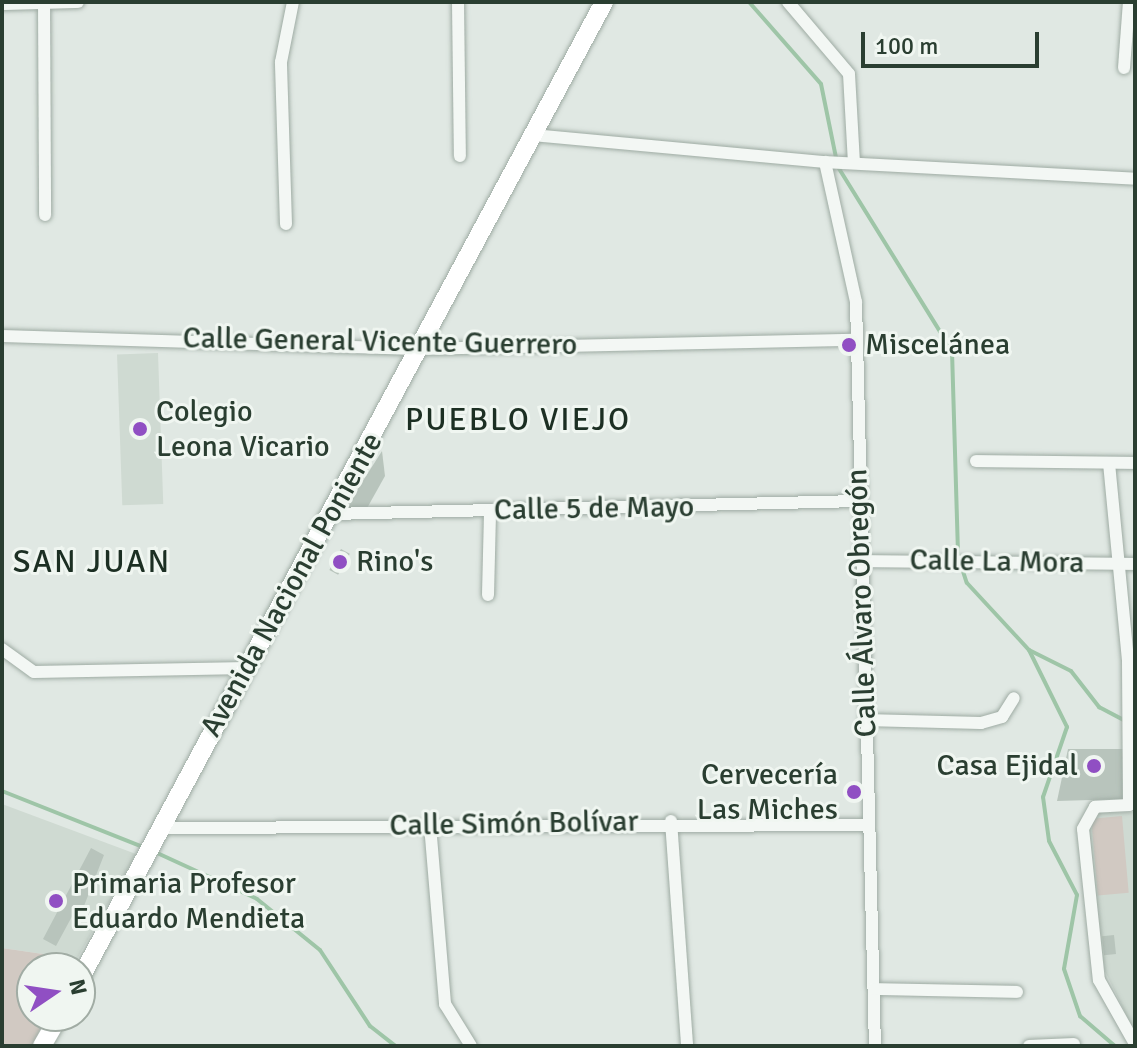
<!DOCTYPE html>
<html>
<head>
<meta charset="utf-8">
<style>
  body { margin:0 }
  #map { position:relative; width:1137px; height:1048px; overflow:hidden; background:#e0e8e3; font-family:Signika,sans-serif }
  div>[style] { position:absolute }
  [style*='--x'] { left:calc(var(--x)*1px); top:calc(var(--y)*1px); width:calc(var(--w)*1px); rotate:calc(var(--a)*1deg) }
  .built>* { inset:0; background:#cfdad2; transform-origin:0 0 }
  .green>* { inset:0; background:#d1c9c2; transform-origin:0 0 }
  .stream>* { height:4px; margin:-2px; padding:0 2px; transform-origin:2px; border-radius:2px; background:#9ec5a7 }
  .building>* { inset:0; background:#b8c4bc; transform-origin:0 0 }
  .roads { filter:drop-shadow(0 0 2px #9eaba3) drop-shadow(0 0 2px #9eaba3) }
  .street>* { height:12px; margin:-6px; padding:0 6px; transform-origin:6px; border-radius:6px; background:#f3f7f4 }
  .secondary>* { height:18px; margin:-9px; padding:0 9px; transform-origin:9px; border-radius:9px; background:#fff }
  .dots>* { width:22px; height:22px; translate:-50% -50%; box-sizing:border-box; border:4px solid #f0f6f1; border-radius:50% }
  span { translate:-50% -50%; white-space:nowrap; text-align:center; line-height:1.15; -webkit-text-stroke:6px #f0f6f1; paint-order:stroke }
  .street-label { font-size:30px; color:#2a3e31 }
  .poi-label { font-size:30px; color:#2a3e31 }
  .left { translate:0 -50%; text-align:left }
  .right { translate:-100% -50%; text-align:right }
  .neighbourhood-label { font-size:32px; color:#1c2f23; letter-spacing:2px }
  .frame { position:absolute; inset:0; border:4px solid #2a3e31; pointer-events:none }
  .north { position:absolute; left:16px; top:952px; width:80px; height:80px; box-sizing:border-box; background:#f0f6f1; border:2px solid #a1aca4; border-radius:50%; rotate:77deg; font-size:22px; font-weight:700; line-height:32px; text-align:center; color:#2a3e31 }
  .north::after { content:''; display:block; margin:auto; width:28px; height:36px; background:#904fc3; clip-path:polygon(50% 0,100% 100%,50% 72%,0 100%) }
  .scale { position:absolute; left:861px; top:32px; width:178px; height:36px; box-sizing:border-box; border:4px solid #2a3e31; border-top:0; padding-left:10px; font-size:24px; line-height:28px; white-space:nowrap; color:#2a3e31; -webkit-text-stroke:6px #f0f6f1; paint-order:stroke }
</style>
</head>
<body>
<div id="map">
  <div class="built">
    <i style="left:158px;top:353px;width:151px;height:41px;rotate:88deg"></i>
    <i style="clip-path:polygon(2px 804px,136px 854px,77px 959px,2px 948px)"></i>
    <i style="clip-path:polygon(1135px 812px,1135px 1033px,1104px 969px,1088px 823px,1098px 813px)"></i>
  </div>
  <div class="green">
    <i style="left:1122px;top:816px;width:77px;height:31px;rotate:85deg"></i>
    <i style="clip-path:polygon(2px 948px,77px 959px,73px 968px,32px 968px,32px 1016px,47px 1016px,32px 1046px,2px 1046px)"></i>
  </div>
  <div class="stream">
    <i style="--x:749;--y:2;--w:109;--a:48.7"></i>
    <i style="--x:821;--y:84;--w:76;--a:78.5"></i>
    <i style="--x:838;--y:167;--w:216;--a:58.2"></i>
    <i style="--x:952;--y:351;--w:205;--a:88.3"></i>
    <i style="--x:958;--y:556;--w:28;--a:72"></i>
    <i style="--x:967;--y:583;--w:91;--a:47.2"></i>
    <i style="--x:1029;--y:650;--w:86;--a:63.7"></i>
    <i style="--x:1067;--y:727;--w:74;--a:108.9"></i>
    <i style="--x:1043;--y:797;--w:44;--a:82.2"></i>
    <i style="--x:1049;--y:841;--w:61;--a:62.6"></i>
    <i style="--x:1077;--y:895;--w:75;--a:100"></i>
    <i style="--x:1064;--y:969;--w:50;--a:71.2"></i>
    <i style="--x:1080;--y:1016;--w:46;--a:40.6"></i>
    <i style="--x:1029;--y:650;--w:47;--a:26.6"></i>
    <i style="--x:1071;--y:671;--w:46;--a:52.1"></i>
    <i style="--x:1099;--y:707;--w:41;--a:27.8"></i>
    <i style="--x:2;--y:791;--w:152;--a:21.7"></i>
    <i style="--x:155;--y:852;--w:112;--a:24.7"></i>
    <i style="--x:257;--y:899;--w:81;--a:39"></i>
    <i style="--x:320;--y:950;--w:91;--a:56.7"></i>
    <i style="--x:370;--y:1026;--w:33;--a:38"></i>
  </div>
  <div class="building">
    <i style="clip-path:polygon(382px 451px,385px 476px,366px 510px,345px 509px)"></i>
    <i style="left:341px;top:549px;width:10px;height:24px;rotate:29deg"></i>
    <i style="clip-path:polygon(1068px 749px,1125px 749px,1124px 799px,1057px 801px)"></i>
    <i style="clip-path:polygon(91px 848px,104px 855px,82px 911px,76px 909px,56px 946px,43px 939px)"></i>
    <i style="left:1114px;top:935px;width:19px;height:12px;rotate:84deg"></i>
  </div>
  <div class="roads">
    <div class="street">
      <i style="--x:458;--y:2;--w:154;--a:89.3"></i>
      <i style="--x:788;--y:2;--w:94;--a:49.7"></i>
      <i style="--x:849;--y:74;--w:89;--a:86.8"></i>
      <i style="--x:44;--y:3;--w:212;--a:89.7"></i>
      <i style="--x:2;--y:4;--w:76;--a:-1.5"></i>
      <i style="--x:1124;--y:68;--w:66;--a:-85.7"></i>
      <i style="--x:533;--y:135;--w:293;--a:5.3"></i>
      <i style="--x:825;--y:162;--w:310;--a:3.1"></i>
      <i style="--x:825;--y:162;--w:143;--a:77.5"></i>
      <i style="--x:856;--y:302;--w:744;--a:88.54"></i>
      <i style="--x:286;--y:224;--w:162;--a:-91.8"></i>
      <i style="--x:281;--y:62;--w:61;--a:-78.7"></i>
      <i style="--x:2;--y:336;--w:415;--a:1.8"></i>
      <i style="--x:417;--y:349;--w:438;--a:-1.2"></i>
      <i style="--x:976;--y:461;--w:159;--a:0.7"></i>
      <i style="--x:1109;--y:463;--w:200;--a:84.5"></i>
      <i style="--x:1128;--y:662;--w:143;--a:89.6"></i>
      <i style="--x:1129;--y:805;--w:34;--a:177"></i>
      <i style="--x:1095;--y:807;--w:25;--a:119"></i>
      <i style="--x:1083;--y:829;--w:152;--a:84"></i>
      <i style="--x:1099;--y:980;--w:73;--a:60.6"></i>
      <i style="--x:331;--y:514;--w:527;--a:-1.41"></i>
      <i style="--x:859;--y:561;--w:276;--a:0.6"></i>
      <i style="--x:488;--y:595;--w:84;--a:-88.6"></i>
      <i style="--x:2;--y:649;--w:39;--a:36"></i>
      <i style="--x:34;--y:672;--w:213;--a:-1.1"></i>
      <i style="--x:865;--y:720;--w:116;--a:1.5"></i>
      <i style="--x:981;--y:723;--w:22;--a:-16"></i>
      <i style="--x:1002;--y:717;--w:22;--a:-58"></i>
      <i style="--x:671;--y:821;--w:226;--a:85.9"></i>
      <i style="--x:430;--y:825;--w:180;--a:85.2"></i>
      <i style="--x:445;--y:1004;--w:49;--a:58.2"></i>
      <i style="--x:159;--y:828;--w:710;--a:-0.24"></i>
      <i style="--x:874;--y:989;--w:143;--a:1.2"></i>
      <i style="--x:1029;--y:1046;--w:45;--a:-2.5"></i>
    </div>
    <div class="secondary">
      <i style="--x:80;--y:979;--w:1109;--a:-61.79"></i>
      <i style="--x:42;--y:1046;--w:34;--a:-60"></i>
    </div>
  </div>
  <div class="dots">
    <i style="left:849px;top:345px;background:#904fc3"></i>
    <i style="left:140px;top:429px;background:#904fc3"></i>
    <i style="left:340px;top:562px;background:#904fc3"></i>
    <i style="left:1094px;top:766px;background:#904fc3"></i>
    <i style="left:854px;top:792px;background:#904fc3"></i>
    <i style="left:56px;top:901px;background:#904fc3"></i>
  </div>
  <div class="street-label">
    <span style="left:380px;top:342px;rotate:1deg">Calle General Vicente Guerrero</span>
    <span style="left:594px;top:509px;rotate:-1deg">Calle 5 de Mayo</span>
    <span style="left:997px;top:562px;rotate:1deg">Calle La Mora</span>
    <span style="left:292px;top:585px;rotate:-61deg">Avenida Nacional Poniente</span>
    <span style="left:862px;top:603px;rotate:-92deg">Calle Álvaro Obregón</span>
    <span style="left:514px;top:824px;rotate:-1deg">Calle Simón Bolívar</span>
  </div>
  <div class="poi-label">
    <span class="left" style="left:865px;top:345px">Miscelánea</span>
    <span class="left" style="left:156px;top:429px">Colegio<br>Leona Vicario</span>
    <span class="left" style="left:356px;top:562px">Rino's</span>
    <span class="right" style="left:1078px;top:766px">Casa Ejidal</span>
    <span class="right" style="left:838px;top:792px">Cervecería<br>Las Miches</span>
    <span class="left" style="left:72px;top:901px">Primaria Profesor<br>Eduardo Mendieta</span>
  </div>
  <div class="neighbourhood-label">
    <span style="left:518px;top:420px">PUEBLO VIEJO</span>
    <span style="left:92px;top:562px">SAN JUAN</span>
  </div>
  <div class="frame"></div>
  <div class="north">N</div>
  <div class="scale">100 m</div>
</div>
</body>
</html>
